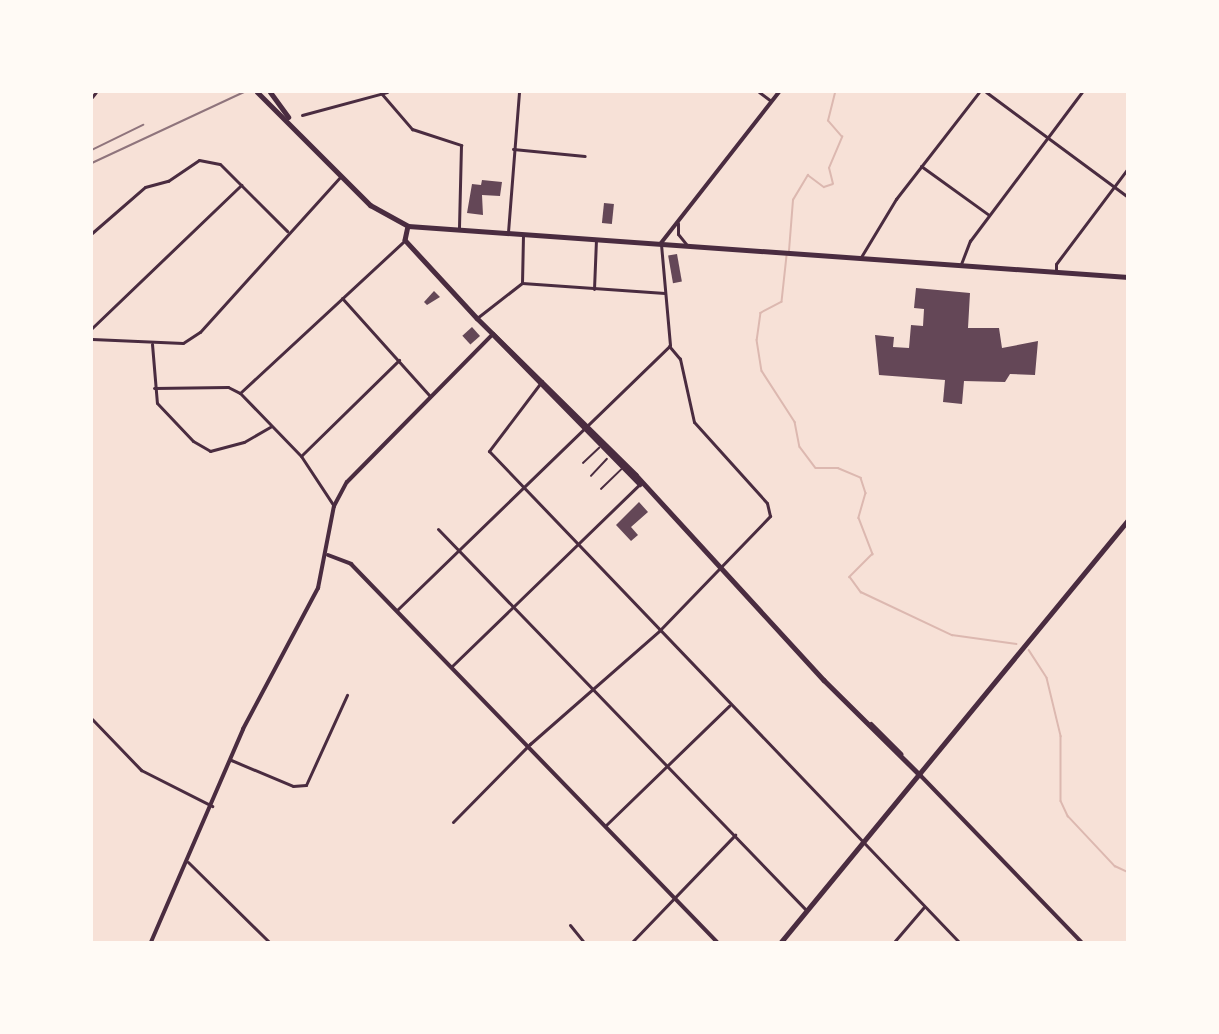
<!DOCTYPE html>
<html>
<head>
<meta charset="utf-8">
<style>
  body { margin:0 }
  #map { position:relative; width:1219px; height:1034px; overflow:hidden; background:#f7e1d7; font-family:Mulish,sans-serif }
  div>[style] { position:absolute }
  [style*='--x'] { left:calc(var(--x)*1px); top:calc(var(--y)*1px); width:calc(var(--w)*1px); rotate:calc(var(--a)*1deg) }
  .stream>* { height:1.5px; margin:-0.75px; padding:0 0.75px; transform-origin:0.75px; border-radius:0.75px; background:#dcb8b0 }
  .building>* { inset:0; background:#644757; transform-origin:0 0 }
  .path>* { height:1.5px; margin:-0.75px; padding:0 0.75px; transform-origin:0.75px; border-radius:0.75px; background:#4a2c40 }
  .minor>* { height:3px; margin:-1.5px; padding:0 1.5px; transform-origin:1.5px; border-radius:1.5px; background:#4a2c40 }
  .tertiary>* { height:4px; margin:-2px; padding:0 2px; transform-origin:2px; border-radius:2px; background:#4a2c40 }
  .secondary>* { height:4.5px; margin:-2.25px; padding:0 2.25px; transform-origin:2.25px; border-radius:2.25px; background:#4a2c40 }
  .primary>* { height:5px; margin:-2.5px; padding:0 2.5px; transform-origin:2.5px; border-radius:2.5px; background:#4a2c40 }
  .rail>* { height:1.5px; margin:-0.75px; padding:0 0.75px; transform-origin:0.75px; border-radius:0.75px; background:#8f747c }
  span { translate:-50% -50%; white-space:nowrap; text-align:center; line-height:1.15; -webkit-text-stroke:4.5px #fffaf5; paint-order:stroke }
  .frame { position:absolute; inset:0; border:93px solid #fffaf5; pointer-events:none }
</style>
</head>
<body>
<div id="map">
  <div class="stream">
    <i style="--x:789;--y:251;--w:51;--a:-85.5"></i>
    <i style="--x:793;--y:200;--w:29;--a:-59"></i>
    <i style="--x:808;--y:175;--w:20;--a:37"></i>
    <i style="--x:824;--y:187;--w:9;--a:-18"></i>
    <i style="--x:833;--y:184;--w:16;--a:-104"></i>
    <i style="--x:829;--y:168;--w:34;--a:-67"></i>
    <i style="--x:842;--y:137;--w:21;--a:-131"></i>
    <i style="--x:828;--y:121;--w:30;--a:-76"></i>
    <i style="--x:787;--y:256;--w:46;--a:96.2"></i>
    <i style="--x:782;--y:302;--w:24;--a:152"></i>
    <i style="--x:761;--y:313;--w:27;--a:98"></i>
    <i style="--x:757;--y:340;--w:31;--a:81"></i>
    <i style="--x:762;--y:371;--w:61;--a:57.1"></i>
    <i style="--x:795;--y:422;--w:25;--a:79"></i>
    <i style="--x:800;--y:447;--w:26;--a:53"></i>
    <i style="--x:816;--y:468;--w:22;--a:0"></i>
    <i style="--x:838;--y:468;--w:25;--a:23"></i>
    <i style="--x:861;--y:478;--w:16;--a:72"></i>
    <i style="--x:866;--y:493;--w:26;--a:106"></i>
    <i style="--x:859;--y:518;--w:39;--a:69"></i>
    <i style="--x:873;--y:554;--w:33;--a:135"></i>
    <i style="--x:850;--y:577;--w:19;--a:54"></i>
    <i style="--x:861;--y:592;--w:101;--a:25.3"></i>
    <i style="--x:952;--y:635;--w:65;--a:8"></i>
    <i style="--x:1029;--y:650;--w:33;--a:57"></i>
    <i style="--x:1047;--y:678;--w:60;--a:76.4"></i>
    <i style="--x:1061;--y:736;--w:65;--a:90"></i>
    <i style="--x:1061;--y:801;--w:17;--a:65"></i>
    <i style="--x:1068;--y:816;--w:69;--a:46.8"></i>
    <i style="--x:1115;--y:866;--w:14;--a:25"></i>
  </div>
  <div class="building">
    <i style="clip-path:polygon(482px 180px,502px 182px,500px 196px,482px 195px,483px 215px,467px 213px,472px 184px,481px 185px)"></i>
    <i style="left:604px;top:203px;width:10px;height:20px;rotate:6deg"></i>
    <i style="left:677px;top:254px;width:28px;height:9px;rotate:80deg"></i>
    <i style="clip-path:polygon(916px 288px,970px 293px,968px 328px,999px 328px,1002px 348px,1038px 341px,1035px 375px,1010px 374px,1005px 382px,964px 381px,962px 404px,943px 402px,945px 380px,879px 375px,875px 335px,894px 337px,893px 347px,909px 348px,911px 325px,923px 326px,924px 309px,914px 308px)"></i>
    <i style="clip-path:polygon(434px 291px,440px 297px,427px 305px,424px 302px)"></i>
    <i style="left:472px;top:327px;width:12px;height:13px;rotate:48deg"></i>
    <i style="clip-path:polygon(639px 502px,648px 512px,631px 527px,638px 535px,631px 541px,616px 525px)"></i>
  </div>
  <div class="path">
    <i style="--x:583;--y:463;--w:22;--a:-43"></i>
    <i style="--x:591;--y:476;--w:23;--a:-47"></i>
    <i style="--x:601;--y:489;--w:28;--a:-44"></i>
  </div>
  <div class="minor">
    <i style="--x:759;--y:92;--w:15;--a:37"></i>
    <i style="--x:986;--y:92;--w:177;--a:36.5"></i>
    <i style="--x:381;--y:93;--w:48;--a:49.3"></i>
    <i style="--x:412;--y:129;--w:52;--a:18.1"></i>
    <i style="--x:461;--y:145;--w:83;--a:91.4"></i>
    <i style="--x:92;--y:97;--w:6;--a:-51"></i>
    <i style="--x:302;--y:115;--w:88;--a:-15.1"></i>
    <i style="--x:513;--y:149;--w:72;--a:5.6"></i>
    <i style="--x:921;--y:166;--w:84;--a:35.8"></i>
    <i style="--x:678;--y:223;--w:11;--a:90"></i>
    <i style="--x:678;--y:234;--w:14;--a:51"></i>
    <i style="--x:508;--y:232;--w:140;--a:-85.5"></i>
    <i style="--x:92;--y:233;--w:70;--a:-41"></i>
    <i style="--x:145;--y:187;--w:24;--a:-15"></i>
    <i style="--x:168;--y:181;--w:37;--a:-34"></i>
    <i style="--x:199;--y:160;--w:21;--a:11"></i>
    <i style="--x:220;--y:164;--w:95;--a:45"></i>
    <i style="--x:861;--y:257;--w:68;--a:-58.9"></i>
    <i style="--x:896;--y:199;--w:135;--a:-52.2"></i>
    <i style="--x:961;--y:264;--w:25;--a:-69"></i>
    <i style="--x:970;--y:241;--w:186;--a:-53.1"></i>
    <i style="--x:1056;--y:271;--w:7;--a:-90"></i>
    <i style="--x:1056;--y:264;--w:120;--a:-53.1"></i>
    <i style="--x:522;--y:283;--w:143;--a:4"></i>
    <i style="--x:522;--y:283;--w:49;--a:-88.8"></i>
    <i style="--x:594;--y:289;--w:49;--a:-87.7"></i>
    <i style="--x:342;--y:298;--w:132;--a:48.1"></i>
    <i style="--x:477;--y:318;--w:57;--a:-37.9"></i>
    <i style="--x:92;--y:328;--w:207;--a:-43.8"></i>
    <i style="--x:92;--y:339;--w:91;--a:2.5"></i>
    <i style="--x:183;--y:343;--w:20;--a:-33"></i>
    <i style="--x:200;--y:332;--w:210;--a:-47.9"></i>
    <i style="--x:152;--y:344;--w:59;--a:85.2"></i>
    <i style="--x:157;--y:403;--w:52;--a:46.5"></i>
    <i style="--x:193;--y:441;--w:20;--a:30"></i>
    <i style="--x:210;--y:451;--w:35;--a:-15"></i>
    <i style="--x:244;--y:442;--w:30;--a:-30"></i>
    <i style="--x:542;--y:381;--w:88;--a:127.1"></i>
    <i style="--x:489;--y:451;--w:680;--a:46.25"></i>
    <i style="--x:154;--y:388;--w:74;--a:-0.8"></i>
    <i style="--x:228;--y:387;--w:13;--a:27"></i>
    <i style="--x:240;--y:393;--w:88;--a:45.9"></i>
    <i style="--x:301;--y:456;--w:60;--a:56.6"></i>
    <i style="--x:240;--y:393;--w:225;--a:-42.8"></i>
    <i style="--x:302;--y:455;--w:136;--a:-44.4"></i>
    <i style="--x:438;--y:529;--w:531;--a:45.99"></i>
    <i style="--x:397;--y:610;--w:380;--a:-44.1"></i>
    <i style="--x:670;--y:345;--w:100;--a:-95.1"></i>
    <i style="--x:451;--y:667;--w:262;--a:-44.1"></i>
    <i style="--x:92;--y:719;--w:71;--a:46.1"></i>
    <i style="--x:141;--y:770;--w:80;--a:26.9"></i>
    <i style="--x:231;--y:760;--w:67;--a:22.8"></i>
    <i style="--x:293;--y:786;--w:13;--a:-4"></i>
    <i style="--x:306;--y:785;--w:99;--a:-65.5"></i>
    <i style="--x:453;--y:822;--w:110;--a:-45.4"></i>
    <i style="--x:530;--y:744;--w:171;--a:-41.2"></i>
    <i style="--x:659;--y:631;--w:160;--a:-46"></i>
    <i style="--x:770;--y:516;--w:13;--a:-103"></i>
    <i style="--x:767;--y:503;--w:109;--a:-132"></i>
    <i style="--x:694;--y:422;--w:65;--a:-102.5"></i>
    <i style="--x:680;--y:359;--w:17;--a:-130"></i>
    <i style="--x:605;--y:826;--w:173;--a:-44.1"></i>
    <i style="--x:188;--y:862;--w:114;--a:44.6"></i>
    <i style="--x:570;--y:925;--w:22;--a:51"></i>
    <i style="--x:632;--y:942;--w:149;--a:-46.1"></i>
    <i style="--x:894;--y:942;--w:46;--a:-49.4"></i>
  </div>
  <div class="tertiary">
    <i style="--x:661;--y:243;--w:192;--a:-52"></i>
    <i style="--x:328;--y:555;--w:25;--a:21"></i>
    <i style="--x:351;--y:564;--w:526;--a:45.92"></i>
    <i style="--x:920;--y:775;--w:232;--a:46"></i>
    <i style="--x:151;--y:942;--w:232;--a:-66.6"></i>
    <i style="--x:243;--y:729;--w:160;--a:-62"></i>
    <i style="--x:318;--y:588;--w:84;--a:-79"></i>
    <i style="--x:334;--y:506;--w:27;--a:-62"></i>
    <i style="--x:347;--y:482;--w:208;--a:-45.4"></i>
  </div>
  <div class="secondary">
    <i style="--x:408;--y:226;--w:14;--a:102"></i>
    <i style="--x:405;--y:240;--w:106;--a:47.3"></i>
    <i style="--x:477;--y:318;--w:223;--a:44.6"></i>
    <i style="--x:636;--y:475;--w:278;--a:47.5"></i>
    <i style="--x:824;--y:680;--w:135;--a:44.7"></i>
    <i style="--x:493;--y:334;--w:210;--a:45.6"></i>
    <i style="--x:871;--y:724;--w:42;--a:45"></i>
    <i style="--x:781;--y:942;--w:546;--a:-50.57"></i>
  </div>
  <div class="primary">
    <i style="--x:257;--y:92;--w:160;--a:45"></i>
    <i style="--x:370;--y:205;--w:43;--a:28.9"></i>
    <i style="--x:408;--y:226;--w:722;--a:4.05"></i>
    <i style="--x:270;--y:92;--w:31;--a:54"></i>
  </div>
  <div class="rail">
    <i style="--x:92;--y:150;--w:57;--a:-26.1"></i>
    <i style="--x:92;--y:163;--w:168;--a:-25"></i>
  </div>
  <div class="frame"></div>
</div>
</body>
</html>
